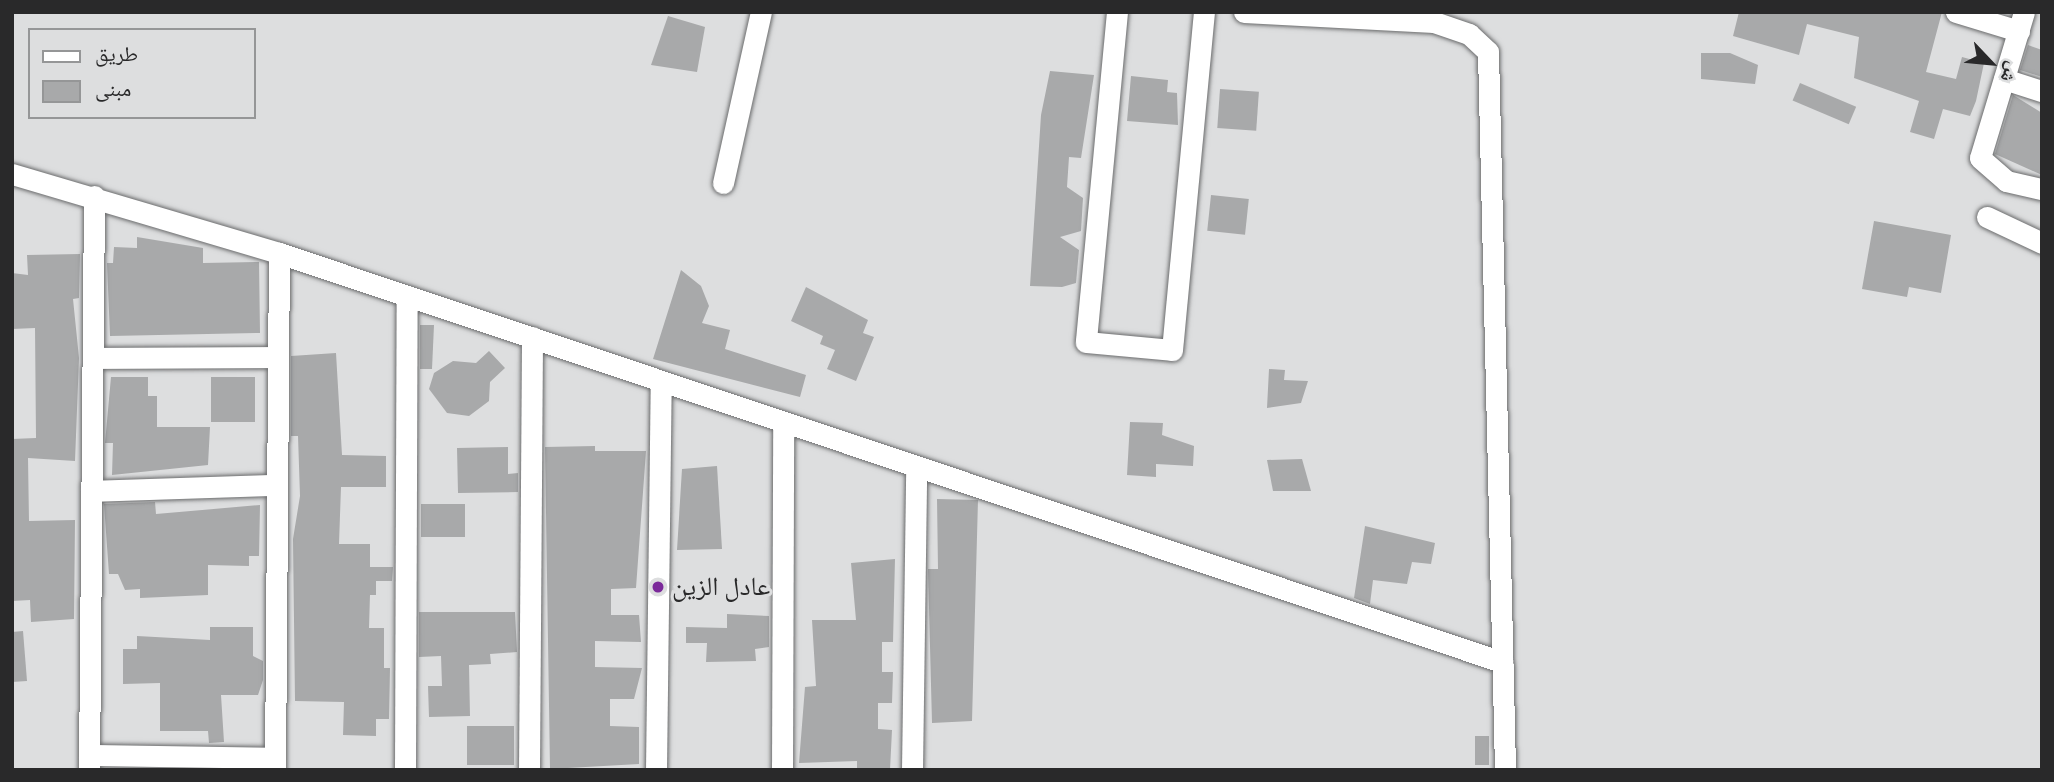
<!DOCTYPE html>
<html>
<head>
<meta charset="utf-8">
<style>
  body { margin:0 }
  #map { position:relative; width:2054px; height:782px; overflow:hidden; background:#dddedf; font-family:"Zilla Slab","Noto Naskh Arabic",serif }
  div>[style] { position:absolute }
  [style*='--x'] { left:calc(var(--x)*1px); top:calc(var(--y)*1px); width:calc(var(--w)*1px); rotate:calc(var(--a)*1deg) }
  .building>* { inset:0; background:#a8a9aa; transform-origin:0 0 }
  .roads { filter:drop-shadow(0 0 2px #6a6b6c) drop-shadow(0 0 2px #6a6b6c) }
  .minor>* { height:21px; margin:-10.5px; padding:0 10.5px; transform-origin:10.5px; border-radius:10.5px; background:#fff }
  .dots>* { width:19px; height:19px; translate:-50% -50%; box-sizing:border-box; border:4px solid #dddedf; border-radius:50% }
  span { translate:-50% -50%; white-space:nowrap; text-align:center; line-height:1.15; -webkit-text-stroke:6px #dddedf; paint-order:stroke }
  .poi-label { font-size:26px; color:#29292a }
  .left { translate:0 -50%; text-align:left }
  .frame { position:absolute; inset:0; border:14px solid #29292a; pointer-events:none }
  .legend { position:absolute; left:28px; top:28px; width:228px; height:91px; box-sizing:border-box; background:#dddedf; border:2px solid #959697; margin:0; padding:9px 12px; list-style:none; font-size:21px; color:#29292a }
  .legend li { display:flex; align-items:center; gap:14px; height:35px }
  .legend b { width:35px; border:2px solid #959697 }
  .north { position:absolute; left:1956px; top:28px; width:70px; height:70px; -webkit-text-stroke:5px #dddedf; paint-order:stroke; rotate:116deg; font-size:19px; font-weight:700; line-height:28px; text-align:center; color:#29292a }
  .north::after { content:''; display:block; margin:auto; width:24px; height:32px; background:#29292a; clip-path:polygon(50% 0,100% 100%,50% 72%,0 100%) }
</style>
</head>
<body>
<div id="map">
  <div class="building">
    <i style="clip-path:polygon(1739px 12px,1942px 12px,1926px 72px,1956px 79px,1962px 57px,1984px 63px,1976px 101px,1970px 116px,1943px 109px,1934px 139px,1910px 132px,1919px 101px,1854px 78px,1859px 37px,1807px 24px,1799px 55px,1733px 36px)"></i>
    <i style="clip-path:polygon(668px 16px,705px 27px,697px 72px,651px 65px)"></i>
    <i style="clip-path:polygon(2028px 45px,2042px 50px,2042px 77px,2020px 70px)"></i>
    <i style="clip-path:polygon(1701px 53px,1730px 53px,1758px 65px,1755px 84px,1701px 79px)"></i>
    <i style="clip-path:polygon(1050px 71px,1094px 75px,1081px 158px,1069px 157px,1067px 187px,1083px 198px,1081px 231px,1060px 237px,1079px 250px,1076px 283px,1062px 287px,1030px 286px,1041px 115px)"></i>
    <i style="clip-path:polygon(1131px 76px,1168px 80px,1167px 92px,1177px 93px,1178px 125px,1127px 121px)"></i>
    <i style="left:1800px;top:83px;width:61px;height:19px;rotate:23deg"></i>
    <i style="left:1220px;top:89px;width:39px;height:39px;rotate:4deg"></i>
    <i style="clip-path:polygon(2013px 95px,2042px 113px,2042px 175px,1995px 154px)"></i>
    <i style="left:1211px;top:195px;width:38px;height:36px;rotate:6deg"></i>
    <i style="clip-path:polygon(1874px 221px,1951px 235px,1941px 293px,1909px 287px,1907px 297px,1862px 289px)"></i>
    <i style="clip-path:polygon(137px 237px,203px 248px,203px 263px,259px 262px,260px 333px,110px 336px,107px 263px,113px 263px,114px 247px,137px 248px)"></i>
    <i style="clip-path:polygon(80px 254px,79px 298px,73px 299px,79px 358px,75px 461px,28px 458px,29px 521px,75px 520px,74px 619px,31px 622px,30px 600px,12px 601px,12px 439px,36px 438px,35px 328px,12px 329px,12px 273px,28px 275px,27px 255px)"></i>
    <i style="clip-path:polygon(681px 270px,701px 286px,709px 306px,702px 323px,730px 330px,725px 349px,806px 375px,800px 397px,653px 359px)"></i>
    <i style="clip-path:polygon(806px 287px,868px 320px,863px 333px,874px 337px,856px 381px,827px 369px,835px 350px,820px 344px,823px 336px,791px 321px)"></i>
    <i style="clip-path:polygon(420px 325px,434px 325px,432px 369px,420px 369px)"></i>
    <i style="clip-path:polygon(489px 351px,505px 368px,490px 382px,489px 401px,469px 416px,447px 413px,429px 389px,434px 373px,453px 361px,476px 363px)"></i>
    <i style="clip-path:polygon(336px 353px,342px 455px,386px 456px,386px 487px,341px 487px,339px 544px,370px 544px,370px 567px,393px 567px,392px 581px,376px 581px,376px 595px,370px 595px,369px 628px,384px 628px,384px 668px,390px 668px,389px 719px,376px 719px,376px 736px,343px 735px,344px 702px,295px 701px,293px 539px,300px 496px,298px 436px,291px 436px,291px 356px)"></i>
    <i style="clip-path:polygon(1269px 369px,1285px 370px,1284px 380px,1308px 381px,1301px 403px,1267px 408px)"></i>
    <i style="clip-path:polygon(111px 377px,148px 377px,148px 396px,157px 396px,157px 427px,210px 427px,208px 465px,112px 475px,113px 443px,105px 443px)"></i>
    <i style="left:211px;top:377px;width:44px;height:45px"></i>
    <i style="clip-path:polygon(1130px 422px,1163px 423px,1162px 435px,1194px 446px,1193px 466px,1156px 464px,1156px 477px,1127px 475px)"></i>
    <i style="clip-path:polygon(595px 446px,595px 451px,646px 451px,636px 588px,611px 589px,611px 615px,639px 615px,641px 642px,595px 641px,595px 667px,642px 668px,634px 699px,610px 699px,610px 726px,639px 727px,639px 764px,550px 769px,545px 447px)"></i>
    <i style="clip-path:polygon(508px 447px,508px 474px,518px 473px,518px 492px,458px 493px,457px 448px)"></i>
    <i style="clip-path:polygon(1302px 459px,1311px 491px,1273px 491px,1267px 460px)"></i>
    <i style="clip-path:polygon(717px 466px,722px 549px,677px 550px,682px 469px)"></i>
    <i style="clip-path:polygon(937px 499px,978px 500px,972px 721px,932px 723px,928px 569px,938px 569px)"></i>
    <i style="clip-path:polygon(155px 502px,156px 514px,260px 505px,259px 556px,249px 556px,249px 566px,208px 565px,208px 595px,140px 598px,140px 589px,125px 590px,118px 574px,109px 574px,104px 504px)"></i>
    <i style="left:421px;top:504px;width:44px;height:33px"></i>
    <i style="clip-path:polygon(1365px 526px,1435px 543px,1431px 564px,1412px 562px,1407px 584px,1373px 580px,1370px 604px,1354px 598px)"></i>
    <i style="clip-path:polygon(895px 559px,893px 642px,882px 642px,882px 672px,893px 672px,892px 703px,878px 703px,878px 729px,892px 730px,890px 770px,857px 770px,857px 761px,799px 763px,805px 687px,816px 686px,812px 620px,856px 620px,851px 563px)"></i>
    <i style="clip-path:polygon(419px 612px,515px 612px,517px 652px,490px 654px,491px 664px,469px 665px,470px 716px,429px 717px,428px 686px,442px 686px,441px 656px,419px 657px)"></i>
    <i style="clip-path:polygon(727px 614px,769px 616px,769px 647px,755px 649px,756px 661px,706px 662px,707px 643px,686px 643px,686px 627px,727px 628px)"></i>
    <i style="clip-path:polygon(210px 627px,253px 627px,253px 656px,263px 661px,263px 680px,258px 695px,221px 695px,224px 742px,209px 743px,208px 731px,160px 731px,160px 683px,123px 684px,123px 649px,137px 649px,137px 636px,210px 640px)"></i>
    <i style="clip-path:polygon(23px 631px,27px 681px,12px 682px,12px 632px)"></i>
    <i style="left:467px;top:726px;width:47px;height:39px"></i>
    <i style="left:1475px;top:736px;width:14px;height:29px"></i>
  </div>
  <div class="roads">
    <div class="minor">
      <i style="--x:1117;--y:12;--w:331;--a:95.4"></i>
      <i style="--x:1086;--y:342;--w:86;--a:5.3"></i>
      <i style="--x:1172;--y:350;--w:340;--a:-84.6"></i>
      <i style="--x:1244;--y:12;--w:190;--a:3"></i>
      <i style="--x:1434;--y:22;--w:37;--a:19"></i>
      <i style="--x:1469;--y:34;--w:26;--a:43"></i>
      <i style="--x:1488;--y:52;--w:718;--a:88.64"></i>
      <i style="--x:1956;--y:12;--w:66;--a:16.8"></i>
      <i style="--x:2024;--y:12;--w:152;--a:106.8"></i>
      <i style="--x:1980;--y:158;--w:35;--a:41"></i>
      <i style="--x:2006;--y:181;--w:37;--a:13"></i>
      <i style="--x:2004;--y:79;--w:40;--a:18"></i>
      <i style="--x:12;--y:174;--w:278;--a:16.5"></i>
      <i style="--x:279;--y:253;--w:1290;--a:18.49"></i>
      <i style="--x:723;--y:183;--w:175;--a:-77.5"></i>
      <i style="--x:1987;--y:217;--w:61;--a:25.3"></i>
      <i style="--x:93;--y:358;--w:182;--a:-0.3"></i>
      <i style="--x:91;--y:491;--w:184;--a:-1.9"></i>
      <i style="--x:89;--y:755;--w:186;--a:0.9"></i>
      <i style="--x:89;--y:770;--w:574;--a:-89.5"></i>
      <i style="--x:275;--y:770;--w:517;--a:-89.56"></i>
      <i style="--x:405;--y:770;--w:474;--a:-89.8"></i>
      <i style="--x:529;--y:770;--w:433;--a:-89.6"></i>
      <i style="--x:656;--y:770;--w:388;--a:-89.3"></i>
      <i style="--x:782;--y:770;--w:346;--a:-89.8"></i>
      <i style="--x:912;--y:770;--w:302;--a:-89.2"></i>
    </div>
  </div>
  <div class="dots">
    <i style="left:658px;top:587px;background:#7b299a"></i>
  </div>
  <div class="poi-label">
    <span class="left" style="left:672px;top:587px">عادل الزين</span>
  </div>
  <div class="frame"></div>
  <ul class="legend">
  <li><b style="height:9px;background:#fff"></b>طريق</li>
  <li><b style="height:19px;background:#a8a9aa"></b>مبنى</li>
  </ul>
  <div class="north">ش</div>
</div>
</body>
</html>
